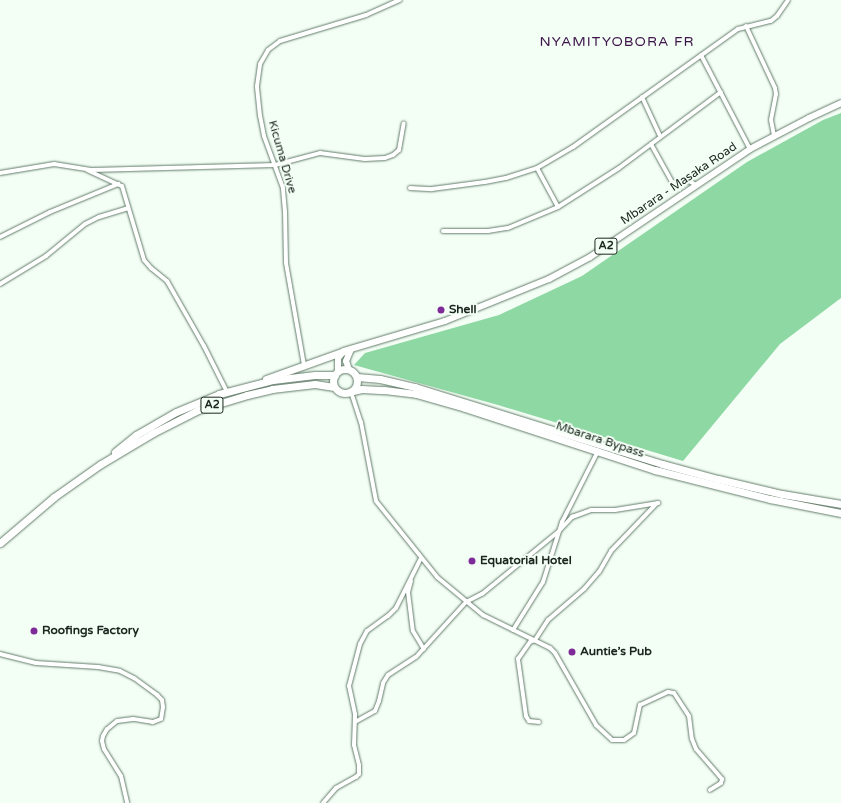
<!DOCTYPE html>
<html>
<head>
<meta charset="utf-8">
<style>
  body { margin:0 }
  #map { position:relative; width:841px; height:803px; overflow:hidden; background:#f3fef5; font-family:"Varela Round",sans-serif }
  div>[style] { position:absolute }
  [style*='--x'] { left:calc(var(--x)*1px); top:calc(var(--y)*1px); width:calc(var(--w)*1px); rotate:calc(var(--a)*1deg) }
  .forest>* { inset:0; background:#8dd8a3 }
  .roads { filter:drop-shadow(0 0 1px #627c69) drop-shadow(0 0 1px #627c69) }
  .minor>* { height:4px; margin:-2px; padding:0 2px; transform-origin:2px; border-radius:2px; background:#fff }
  .primary>* { height:6px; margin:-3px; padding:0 3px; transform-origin:3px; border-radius:3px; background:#fff }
  .trunk>* { height:7px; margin:-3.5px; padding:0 3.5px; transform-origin:3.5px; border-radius:3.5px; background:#fff }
  .trunk>.ring { margin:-3.5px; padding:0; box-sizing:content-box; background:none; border:7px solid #fff; border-radius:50% }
  .dots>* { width:11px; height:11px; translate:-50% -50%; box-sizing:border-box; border:2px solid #f3fef5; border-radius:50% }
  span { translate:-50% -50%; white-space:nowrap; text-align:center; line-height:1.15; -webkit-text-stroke:4px #f3fef5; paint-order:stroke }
  .shield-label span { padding:1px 3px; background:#f3fef5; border:1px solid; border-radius:3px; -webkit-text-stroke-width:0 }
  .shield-label { font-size:11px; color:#1a251d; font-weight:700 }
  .street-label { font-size:12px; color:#1a251d }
  .poi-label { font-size:12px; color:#1a251d; font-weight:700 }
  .left { translate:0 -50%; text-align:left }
  .quarter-label { font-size:14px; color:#3c1449; letter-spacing:1px }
</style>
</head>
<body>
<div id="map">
  <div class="forest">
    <i style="clip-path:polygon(841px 113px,841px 298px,780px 344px,683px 461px,498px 405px,354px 365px,365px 353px,499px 315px,582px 276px,747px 162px,823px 120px)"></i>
  </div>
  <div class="roads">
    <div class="minor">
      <i style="--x:746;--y:26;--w:68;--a:64.9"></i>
      <i style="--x:775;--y:88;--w:6;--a:81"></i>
      <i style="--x:776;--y:94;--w:26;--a:101"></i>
      <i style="--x:771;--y:120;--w:16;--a:79"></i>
      <i style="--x:701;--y:55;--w:106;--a:62.5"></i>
      <i style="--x:642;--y:97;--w:43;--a:65.2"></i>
      <i style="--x:651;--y:144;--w:43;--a:61.1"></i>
      <i style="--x:672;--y:182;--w:3;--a:18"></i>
      <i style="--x:675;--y:183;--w:14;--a:-8"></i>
      <i style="--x:689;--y:181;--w:8;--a:30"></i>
      <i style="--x:537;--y:168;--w:44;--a:61.7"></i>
      <i style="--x:87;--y:170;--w:38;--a:25"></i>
      <i style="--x:122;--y:186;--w:77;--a:73.4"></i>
      <i style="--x:144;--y:260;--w:11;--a:49"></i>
      <i style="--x:151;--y:268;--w:21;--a:39"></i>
      <i style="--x:167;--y:281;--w:75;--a:60.4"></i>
      <i style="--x:204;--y:346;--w:51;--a:63.4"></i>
      <i style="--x:0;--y:173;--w:55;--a:-9.5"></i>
      <i style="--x:54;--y:164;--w:39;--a:9"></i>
      <i style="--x:93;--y:170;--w:182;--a:-1.6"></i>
      <i style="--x:275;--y:165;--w:47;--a:-14.9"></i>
      <i style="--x:320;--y:153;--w:45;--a:7.6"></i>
      <i style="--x:365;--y:159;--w:20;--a:-3"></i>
      <i style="--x:385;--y:158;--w:9;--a:-21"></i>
      <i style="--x:393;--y:155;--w:8;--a:-40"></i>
      <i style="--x:399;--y:150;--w:27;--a:-80"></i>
      <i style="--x:410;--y:188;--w:22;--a:3"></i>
      <i style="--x:432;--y:189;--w:53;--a:-7.5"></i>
      <i style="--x:485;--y:182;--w:21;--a:-11"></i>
      <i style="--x:506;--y:178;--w:33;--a:-18"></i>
      <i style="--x:537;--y:168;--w:42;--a:-30.3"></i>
      <i style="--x:573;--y:147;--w:203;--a:-35.6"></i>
      <i style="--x:738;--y:29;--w:34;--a:-14"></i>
      <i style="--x:771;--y:21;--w:8;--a:-40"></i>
      <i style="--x:777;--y:16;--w:19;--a:-55"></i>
      <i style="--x:443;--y:231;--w:45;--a:0"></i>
      <i style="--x:488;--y:231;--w:20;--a:-9"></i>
      <i style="--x:508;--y:228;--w:54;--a:-22.8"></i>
      <i style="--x:558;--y:207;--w:72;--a:-32.6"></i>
      <i style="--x:619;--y:168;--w:127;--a:-36.7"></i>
      <i style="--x:0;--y:237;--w:56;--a:-26.6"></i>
      <i style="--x:50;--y:212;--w:74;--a:-22.4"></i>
      <i style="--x:0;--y:284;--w:54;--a:-31.3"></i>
      <i style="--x:46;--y:256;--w:50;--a:-39.4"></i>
      <i style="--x:85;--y:224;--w:16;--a:-27"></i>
      <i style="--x:99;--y:217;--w:30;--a:-17"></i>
      <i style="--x:304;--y:365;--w:104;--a:-100"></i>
      <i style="--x:286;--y:263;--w:51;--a:-91.1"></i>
      <i style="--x:285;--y:212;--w:24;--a:-95"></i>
      <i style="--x:283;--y:188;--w:55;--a:-110.1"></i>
      <i style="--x:264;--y:136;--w:20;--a:-101"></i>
      <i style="--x:260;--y:116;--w:30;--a:-96"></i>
      <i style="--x:257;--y:86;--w:22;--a:-82"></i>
      <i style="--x:260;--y:64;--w:16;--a:-60"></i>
      <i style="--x:268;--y:50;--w:15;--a:-37"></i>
      <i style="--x:280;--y:41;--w:90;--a:-16.8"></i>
      <i style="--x:366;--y:15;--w:37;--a:-24"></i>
      <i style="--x:351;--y:392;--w:32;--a:72"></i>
      <i style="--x:361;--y:422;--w:80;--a:79.2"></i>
      <i style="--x:376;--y:501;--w:97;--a:51.2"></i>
      <i style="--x:437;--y:577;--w:60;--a:39.6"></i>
      <i style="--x:483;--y:615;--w:75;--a:26.2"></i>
      <i style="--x:550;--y:648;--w:7;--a:45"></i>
      <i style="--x:555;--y:653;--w:83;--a:60.3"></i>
      <i style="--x:596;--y:725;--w:22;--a:43"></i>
      <i style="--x:612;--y:740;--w:12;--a:0"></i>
      <i style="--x:624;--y:740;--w:12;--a:-35"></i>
      <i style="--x:634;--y:733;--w:29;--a:-78"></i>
      <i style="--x:640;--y:705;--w:31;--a:-25"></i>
      <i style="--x:668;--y:692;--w:6;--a:9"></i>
      <i style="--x:674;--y:693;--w:27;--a:57"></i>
      <i style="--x:689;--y:716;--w:23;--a:83"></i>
      <i style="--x:692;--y:739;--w:11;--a:68"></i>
      <i style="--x:696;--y:749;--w:40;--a:49"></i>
      <i style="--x:722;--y:779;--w:4;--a:104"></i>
      <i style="--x:721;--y:783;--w:13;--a:148"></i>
      <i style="--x:411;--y:581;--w:11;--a:105"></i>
      <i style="--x:408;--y:592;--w:39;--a:83"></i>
      <i style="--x:413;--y:631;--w:21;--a:59"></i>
      <i style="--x:513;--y:630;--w:57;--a:-58"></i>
      <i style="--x:543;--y:582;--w:63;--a:-72.4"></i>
      <i style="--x:562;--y:522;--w:80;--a:-63.1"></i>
      <i style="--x:0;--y:654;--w:37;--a:14"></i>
      <i style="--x:36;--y:663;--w:62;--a:3.7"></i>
      <i style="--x:98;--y:667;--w:22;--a:10"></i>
      <i style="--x:120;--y:671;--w:16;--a:27"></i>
      <i style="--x:134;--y:678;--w:29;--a:36"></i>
      <i style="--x:157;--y:695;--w:7;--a:45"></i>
      <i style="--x:162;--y:700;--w:7;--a:82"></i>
      <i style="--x:163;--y:707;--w:12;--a:99"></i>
      <i style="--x:161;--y:719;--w:9;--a:159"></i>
      <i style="--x:153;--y:722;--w:20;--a:-171"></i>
      <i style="--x:133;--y:719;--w:16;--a:173"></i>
      <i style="--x:117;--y:721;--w:13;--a:141"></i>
      <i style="--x:107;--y:729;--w:8;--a:120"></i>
      <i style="--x:103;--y:736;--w:5;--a:101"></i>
      <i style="--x:102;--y:741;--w:8;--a:76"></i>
      <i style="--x:104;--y:749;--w:32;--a:58"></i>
      <i style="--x:121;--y:776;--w:28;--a:77"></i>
      <i style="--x:355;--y:722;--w:23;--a:-29"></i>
      <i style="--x:375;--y:711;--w:11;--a:-68"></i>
      <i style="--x:379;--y:701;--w:18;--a:-77"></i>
      <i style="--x:383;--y:683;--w:9;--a:-58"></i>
      <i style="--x:388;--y:675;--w:33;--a:-33"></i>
      <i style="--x:416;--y:657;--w:74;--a:-47.7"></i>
      <i style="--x:466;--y:602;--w:18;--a:-27"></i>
      <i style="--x:482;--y:594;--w:98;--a:-39.2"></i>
      <i style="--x:558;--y:532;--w:21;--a:-47"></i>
      <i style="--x:572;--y:517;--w:20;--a:-20"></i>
      <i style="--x:591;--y:510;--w:24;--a:0"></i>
      <i style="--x:615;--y:510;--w:44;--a:-9.2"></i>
      <i style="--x:539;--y:722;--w:10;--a:-174"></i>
      <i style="--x:529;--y:721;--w:6;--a:-121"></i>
      <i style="--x:526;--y:716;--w:58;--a:-98"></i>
      <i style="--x:518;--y:659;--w:21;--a:-55"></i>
      <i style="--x:530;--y:642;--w:5;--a:-22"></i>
      <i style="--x:535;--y:640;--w:24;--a:-57"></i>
      <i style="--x:548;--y:620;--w:48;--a:-40.7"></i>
      <i style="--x:584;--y:589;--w:23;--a:-49"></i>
      <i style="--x:599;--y:572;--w:24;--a:-60"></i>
      <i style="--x:611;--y:551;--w:66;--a:-46.2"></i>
      <i style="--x:323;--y:803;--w:20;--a:-49"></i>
      <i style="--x:336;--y:788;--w:23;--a:-29"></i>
      <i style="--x:356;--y:777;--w:4;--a:-45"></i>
      <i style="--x:359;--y:774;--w:9;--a:-90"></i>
      <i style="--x:359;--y:765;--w:21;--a:-104"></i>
      <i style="--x:354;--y:745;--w:31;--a:-88"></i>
      <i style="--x:355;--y:714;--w:29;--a:-102"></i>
      <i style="--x:349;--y:686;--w:43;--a:-75.3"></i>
      <i style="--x:360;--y:644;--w:15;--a:-62"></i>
      <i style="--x:367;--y:631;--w:26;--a:-36"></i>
      <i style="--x:388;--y:616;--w:11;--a:-45"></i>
      <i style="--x:396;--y:608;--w:56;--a:-63.4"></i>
    </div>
    <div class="primary">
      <i style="--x:349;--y:370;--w:9;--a:-108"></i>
      <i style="--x:346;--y:361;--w:13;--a:-67"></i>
      <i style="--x:338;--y:372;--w:14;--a:-90"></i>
      <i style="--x:338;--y:358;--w:9;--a:-49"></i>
      <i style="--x:344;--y:351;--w:105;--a:-16.5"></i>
      <i style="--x:445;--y:321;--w:112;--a:-22"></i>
      <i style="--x:549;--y:279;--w:47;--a:-28.2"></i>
      <i style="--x:590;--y:257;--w:193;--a:-34"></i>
      <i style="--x:750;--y:149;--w:67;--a:-27.7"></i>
      <i style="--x:809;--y:118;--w:35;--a:-25"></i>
    </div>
    <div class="trunk">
      <i class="ring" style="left:333px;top:369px;width:17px;height:17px"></i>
      <i style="--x:357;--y:377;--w:23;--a:5"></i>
      <i style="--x:380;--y:379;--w:36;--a:13"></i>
      <i style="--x:415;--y:387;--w:259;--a:17.3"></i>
      <i style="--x:662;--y:464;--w:58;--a:15"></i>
      <i style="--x:718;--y:479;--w:66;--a:13.2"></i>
      <i style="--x:782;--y:494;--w:60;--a:9.6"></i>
      <i style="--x:266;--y:379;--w:83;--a:-19.7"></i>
      <i style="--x:353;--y:391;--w:9;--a:-13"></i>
      <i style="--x:362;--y:389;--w:22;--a:3"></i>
      <i style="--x:384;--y:390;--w:32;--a:7"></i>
      <i style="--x:416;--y:394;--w:51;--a:15.9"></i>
      <i style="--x:465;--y:408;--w:200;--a:18.1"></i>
      <i style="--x:655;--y:470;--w:119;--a:14.2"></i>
      <i style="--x:770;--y:499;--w:72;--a:11.2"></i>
      <i style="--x:115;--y:452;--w:27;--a:-39"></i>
      <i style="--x:136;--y:435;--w:46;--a:-29.9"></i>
      <i style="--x:176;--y:412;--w:47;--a:-22.7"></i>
      <i style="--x:219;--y:394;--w:56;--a:-14.5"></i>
      <i style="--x:273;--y:380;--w:42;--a:-6.8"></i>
      <i style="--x:315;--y:375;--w:20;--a:0"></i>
      <i style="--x:0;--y:543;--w:71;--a:-40.4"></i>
      <i style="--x:54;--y:497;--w:57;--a:-35.1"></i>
      <i style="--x:101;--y:464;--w:61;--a:-30.8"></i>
      <i style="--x:153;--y:433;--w:51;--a:-27.1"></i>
      <i style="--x:198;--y:410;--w:51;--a:-17"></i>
      <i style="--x:247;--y:395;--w:26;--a:-13"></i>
      <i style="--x:272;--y:389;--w:43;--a:-6.6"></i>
      <i style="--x:315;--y:384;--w:19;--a:9"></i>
    </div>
  </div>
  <div class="dots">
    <i style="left:441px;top:310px;background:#7f2a99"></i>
    <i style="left:472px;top:561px;background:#7f2a99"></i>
    <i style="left:34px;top:631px;background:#7f2a99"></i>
    <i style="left:572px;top:652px;background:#7f2a99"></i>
  </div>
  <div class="shield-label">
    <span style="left:606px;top:246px">A2</span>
    <span style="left:212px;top:405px">A2</span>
  </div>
  <div class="street-label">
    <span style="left:282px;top:157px;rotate:74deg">Kicuma Drive</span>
    <span style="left:679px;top:184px;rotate:-34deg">Mbarara - Masaka Road</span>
    <span style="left:600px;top:440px;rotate:18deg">Mbarara Bypass</span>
  </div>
  <div class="poi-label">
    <span class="left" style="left:449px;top:310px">Shell</span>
    <span class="left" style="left:480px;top:561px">Equatorial Hotel</span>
    <span class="left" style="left:42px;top:631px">Roofings Factory</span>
    <span class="left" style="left:580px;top:652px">Auntie’s Pub</span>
  </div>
  <div class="quarter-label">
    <span style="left:617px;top:42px">NYAMITYOBORA FR</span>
  </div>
</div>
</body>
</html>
